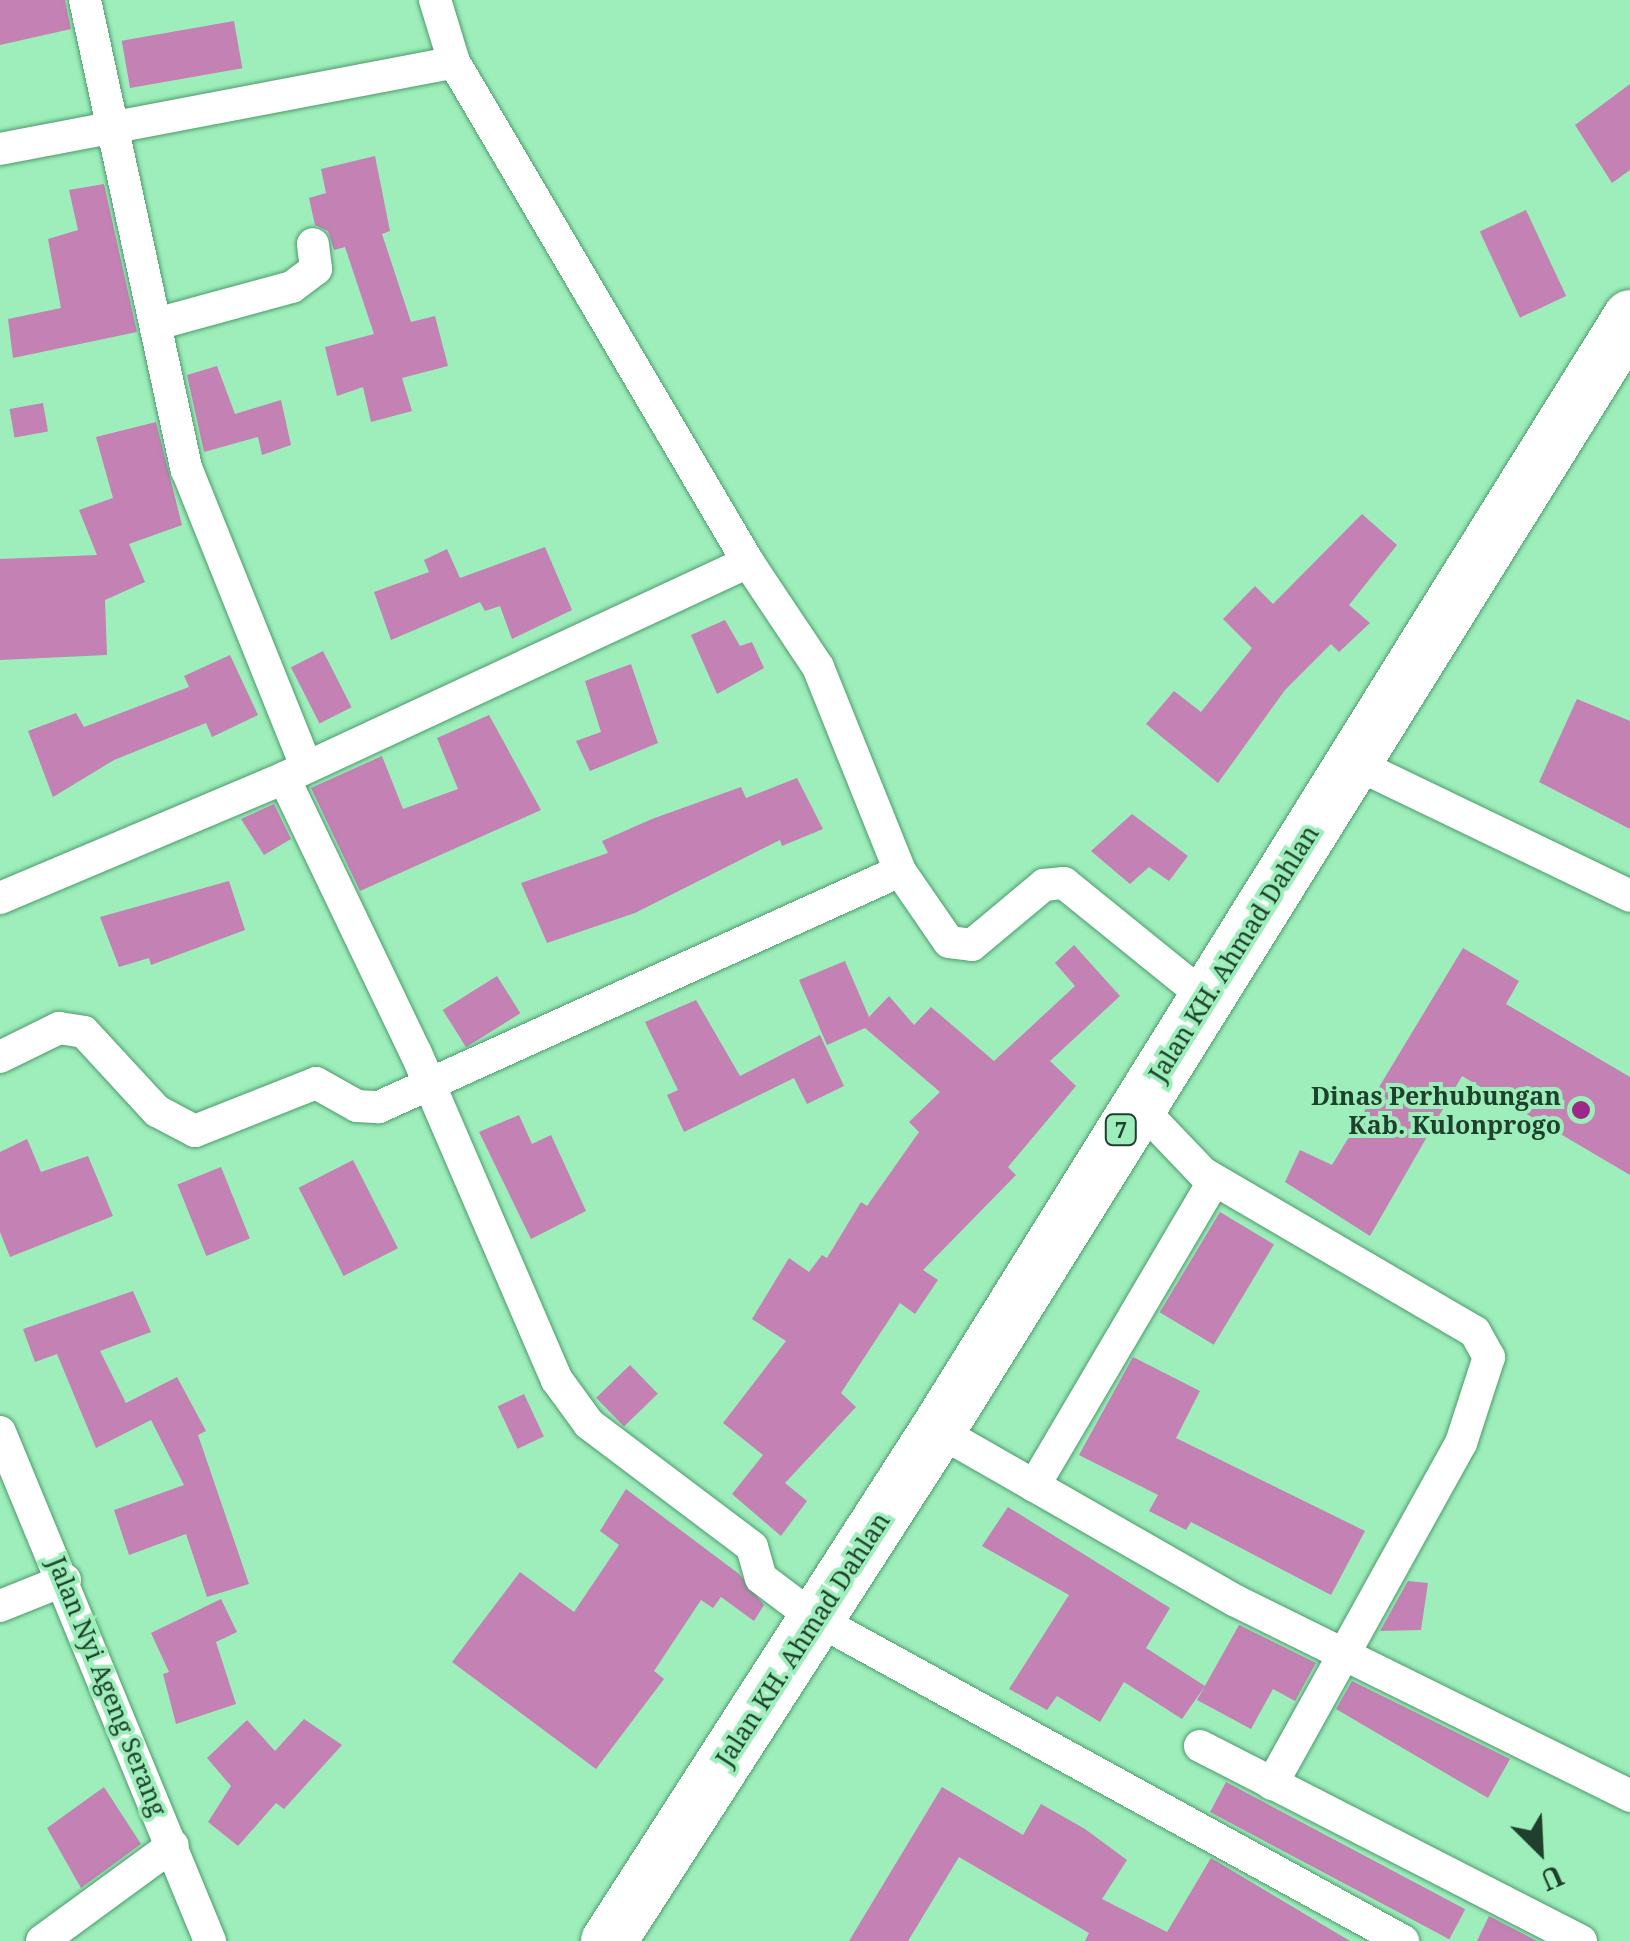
<!DOCTYPE html>
<html>
<head>
<meta charset="utf-8">
<style>
  body { margin:0 }
  #map { position:relative; width:1630px; height:1941px; overflow:hidden; background:#9eeebb; font-family:"Noto Serif",serif }
  div>[style] { position:absolute }
  [style*='--x'] { left:calc(var(--x)*1px); top:calc(var(--y)*1px); width:calc(var(--w)*1px); rotate:calc(var(--a)*1deg) }
  .building>* { inset:0; background:#c481b4; transform-origin:0 0 }
  .roads { filter:drop-shadow(0 0 2px #4c9b6c) drop-shadow(0 0 2px #4c9b6c) }
  .street>* { height:32px; margin:-16px; padding:0 16px; transform-origin:16px; border-radius:16px; background:#fff }
  .highway>* { height:55px; margin:-27.5px; padding:0 27.5px; transform-origin:27.5px; border-radius:27.5px; background:#fff }
  .dots>* { width:28px; height:28px; translate:-50% -50%; box-sizing:border-box; border:5px solid #9eeebb; border-radius:50% }
  span { translate:-50% -50%; white-space:nowrap; text-align:center; line-height:1.15; -webkit-text-stroke:8px #9eeebb; paint-order:stroke }
  .shield-label span { padding:2px 8px; background:#9eeebb; border:2px solid; border-radius:8px; -webkit-text-stroke-width:0 }
  .shield-label { font-size:22px; color:#1e402c; font-weight:700 }
  .street-label { font-size:25px; color:#1e402c }
  .poi-label { font-size:25px; color:#1e402c; font-weight:700 }
  .right { translate:-100% -50%; text-align:right }
  .north { position:absolute; left:1490px; top:1801px; width:100px; height:100px; -webkit-text-stroke:8px #9eeebb; paint-order:stroke; rotate:156deg; font-size:28px; font-weight:700; line-height:40px; text-align:center; color:#1e402c }
  .north::after { content:''; display:block; margin:auto; width:35px; height:45px; background:#1e402c; clip-path:polygon(50% 0,100% 100%,50% 72%,0 100%) }
</style>
</head>
<body>
<div id="map">
  <div class="building">
    <i style="clip-path:polygon(0 0,65px 0,71px 29px,0 45px)"></i>
    <i style="left:234px;top:21px;width:48px;height:114px;rotate:80deg"></i>
    <i style="clip-path:polygon(1630px 84px,1630px 170px,1612px 183px,1575px 125px)"></i>
    <i style="clip-path:polygon(375px 156px,390px 231px,382px 234px,411px 322px,435px 316px,448px 366px,402px 378px,412px 411px,371px 422px,363px 387px,337px 396px,325px 347px,374px 334px,345px 247px,334px 250px,328px 231px,315px 225px,309px 198px,326px 193px,321px 169px)"></i>
    <i style="clip-path:polygon(104px 184px,137px 332px,13px 358px,8px 319px,61px 308px,48px 239px,78px 230px,69px 190px)"></i>
    <i style="left:1526px;top:210px;width:95px;height:51px;rotate:65deg"></i>
    <i style="clip-path:polygon(217px 366px,235px 414px,281px 400px,291px 445px,262px 455px,258px 437px,204px 452px,187px 375px)"></i>
    <i style="left:43px;top:403px;width:29px;height:34px;rotate:80deg"></i>
    <i style="clip-path:polygon(156px 422px,182px 525px,129px 544px,145px 582px,105px 600px,107px 655px,0 660px,0 559px,97px 555px,79px 510px,113px 498px,96px 437px)"></i>
    <i style="clip-path:polygon(1362px 514px,1397px 545px,1349px 605px,1370px 623px,1339px 652px,1331px 644px,1285px 690px,1218px 783px,1146px 724px,1174px 691px,1201px 712px,1252px 648px,1223px 619px,1255px 586px,1273px 604px)"></i>
    <i style="clip-path:polygon(545px 547px,572px 610px,512px 639px,500px 606px,485px 611px,480px 602px,391px 640px,374px 592px,429px 572px,424px 560px,447px 549px,460px 578px)"></i>
    <i style="clip-path:polygon(725px 620px,740px 646px,752px 642px,764px 668px,717px 694px,691px 635px)"></i>
    <i style="left:323px;top:651px;width:63px;height:36px;rotate:63deg"></i>
    <i style="clip-path:polygon(230px 655px,258px 715px,212px 737px,206px 723px,114px 760px,53px 797px,28px 731px,76px 713px,84px 727px,189px 687px,184px 676px)"></i>
    <i style="clip-path:polygon(631px 664px,658px 743px,590px 771px,576px 741px,601px 732px,585px 681px)"></i>
    <i style="clip-path:polygon(1577px 699px,1630px 721px,1630px 829px,1539px 782px)"></i>
    <i style="clip-path:polygon(489px 715px,541px 810px,360px 891px,311px 788px,382px 756px,403px 809px,458px 789px,437px 738px)"></i>
    <i style="clip-path:polygon(797px 778px,823px 829px,782px 846px,780px 840px,635px 913px,547px 943px,521px 883px,608px 853px,602px 841px,652px 819px,741px 787px,746px 798px)"></i>
    <i style="clip-path:polygon(274px 804px,291px 839px,264px 855px,241px 819px)"></i>
    <i style="clip-path:polygon(1132px 814px,1188px 856px,1169px 881px,1149px 867px,1130px 884px,1091px 851px)"></i>
    <i style="clip-path:polygon(229px 881px,245px 930px,151px 965px,149px 958px,119px 967px,100px 917px)"></i>
    <i style="clip-path:polygon(1074px 945px,1120px 996px,1050px 1061px,1076px 1086px,1008px 1167px,1016px 1175px,923px 1270px,938px 1280px,915px 1314px,900px 1303px,841px 1393px,856px 1407px,785px 1483px,807px 1501px,781px 1536px,732px 1494px,763px 1455px,723px 1423px,786px 1341px,752px 1319px,789px 1258px,809px 1272px,822px 1255px,827px 1258px,861px 1202px,867px 1206px,919px 1132px,909px 1122px,940px 1092px,865px 1028px,827px 1045px,799px 980px,845px 961px,869px 1017px,889px 996px,914px 1025px,931px 1007px,994px 1061px,1075px 986px,1055px 963px)"></i>
    <i style="clip-path:polygon(1463px 948px,1519px 981px,1506px 1004px,1630px 1077px,1630px 1175px,1462px 1076px,1370px 1236px,1285px 1182px,1300px 1150px,1332px 1165px)"></i>
    <i style="left:497px;top:976px;width:44px;height:64px;rotate:58deg"></i>
    <i style="clip-path:polygon(696px 1000px,740px 1076px,820px 1035px,844px 1086px,807px 1104px,794px 1078px,684px 1132px,667px 1095px,678px 1090px,645px 1022px)"></i>
    <i style="clip-path:polygon(519px 1115px,532px 1144px,551px 1135px,586px 1211px,531px 1239px,479px 1132px)"></i>
    <i style="clip-path:polygon(27px 1139px,41px 1172px,88px 1156px,113px 1216px,10px 1257px,0 1232px,0 1152px)"></i>
    <i style="left:353px;top:1160px;width:99px;height:61px;rotate:63deg"></i>
    <i style="left:221px;top:1167px;width:77px;height:47px;rotate:68deg"></i>
    <i style="left:1220px;top:1212px;width:63px;height:117px;rotate:31deg"></i>
    <i style="clip-path:polygon(133px 1291px,151px 1332px,100px 1351px,126px 1403px,177px 1377px,206px 1431px,198px 1435px,249px 1584px,207px 1597px,186px 1534px,129px 1555px,114px 1510px,184px 1485px,151px 1420px,96px 1448px,57px 1354px,35px 1362px,23px 1329px)"></i>
    <i style="clip-path:polygon(1133px 1357px,1200px 1391px,1176px 1438px,1365px 1531px,1331px 1595px,1191px 1522px,1186px 1530px,1149px 1511px,1158px 1495px,1079px 1455px)"></i>
    <i style="left:630px;top:1365px;width:40px;height:47px;rotate:46deg"></i>
    <i style="left:524px;top:1394px;width:47px;height:29px;rotate:65deg"></i>
    <i style="clip-path:polygon(626px 1489px,739px 1574px,764px 1605px,754px 1621px,721px 1597px,713px 1608px,701px 1600px,654px 1671px,664px 1679px,596px 1769px,452px 1662px,520px 1572px,574px 1612px,619px 1545px,600px 1531px)"></i>
    <i style="clip-path:polygon(1008px 1507px,1170px 1608px,1146px 1648px,1205px 1686px,1182px 1719px,1124px 1682px,1100px 1722px,1057px 1696px,1047px 1710px,1009px 1689px,1069px 1595px,982px 1546px)"></i>
    <i style="clip-path:polygon(1408px 1581px,1428px 1583px,1421px 1630px,1380px 1631px)"></i>
    <i style="clip-path:polygon(221px 1599px,237px 1632px,216px 1642px,236px 1704px,176px 1724px,163px 1674px,169px 1672px,151px 1633px)"></i>
    <i style="clip-path:polygon(1239px 1625px,1316px 1663px,1295px 1701px,1273px 1689px,1251px 1729px,1197px 1700px)"></i>
    <i style="clip-path:polygon(1352px 1681px,1510px 1759px,1488px 1798px,1336px 1709px)"></i>
    <i style="clip-path:polygon(304px 1719px,342px 1745px,284px 1809px,276px 1803px,238px 1846px,208px 1822px,231px 1786px,207px 1758px,247px 1720px,275px 1751px)"></i>
    <i style="left:1226px;top:1782px;width:271px;height:34px;rotate:28deg"></i>
    <i style="clip-path:polygon(104px 1787px,141px 1844px,81px 1888px,47px 1828px)"></i>
    <i style="clip-path:polygon(942px 1787px,1023px 1835px,1041px 1804px,1085px 1829px,1127px 1860px,1102px 1899px,1167px 1932px,1211px 1858px,1350px 1941px,1085px 1941px,1089px 1933px,959px 1857px,908px 1941px,849px 1941px)"></i>
    <i style="clip-path:polygon(1489px 1916px,1537px 1941px,1477px 1941px)"></i>
  </div>
  <div class="roads">
    <div class="street">
      <i style="--x:85;--y:0;--w:481;--a:77.8"></i>
      <i style="--x:187;--y:470;--w:319;--a:68.1"></i>
      <i style="--x:454;--y:62;--w:580;--a:59.54"></i>
      <i style="--x:0;--y:149;--w:462;--a:-10.8"></i>
      <i style="--x:454;--y:62;--w:65;--a:-107"></i>
      <i style="--x:160;--y:323;--w:137;--a:-15.3"></i>
      <i style="--x:292;--y:287;--w:30;--a:-37"></i>
      <i style="--x:316;--y:269;--w:25;--a:-97"></i>
      <i style="--x:1354;--y:763;--w:306;--a:25.7"></i>
      <i style="--x:284;--y:778;--w:305;--a:64.4"></i>
      <i style="--x:416;--y:1053;--w:356;--a:66.7"></i>
      <i style="--x:557;--y:1380;--w:54;--a:54"></i>
      <i style="--x:589;--y:1424;--w:204;--a:37"></i>
      <i style="--x:752;--y:1547;--w:32;--a:74"></i>
      <i style="--x:761;--y:1578;--w:66;--a:37"></i>
      <i style="--x:814;--y:1618;--w:672;--a:28.74"></i>
      <i style="--x:0;--y:898;--w:308;--a:-22.9"></i>
      <i style="--x:284;--y:778;--w:512;--a:-24.96"></i>
      <i style="--x:748;--y:562;--w:126;--a:56.3"></i>
      <i style="--x:818;--y:667;--w:220;--a:68.1"></i>
      <i style="--x:900;--y:871;--w:86;--a:55.4"></i>
      <i style="--x:949;--y:942;--w:23;--a:7"></i>
      <i style="--x:972;--y:945;--w:94;--a:-39.8"></i>
      <i style="--x:1044;--y:885;--w:20;--a:-6"></i>
      <i style="--x:1064;--y:883;--w:181;--a:39"></i>
      <i style="--x:0;--y:1057;--w:66;--a:-26.2"></i>
      <i style="--x:59;--y:1028;--w:25;--a:9"></i>
      <i style="--x:84;--y:1032;--w:108;--a:47.3"></i>
      <i style="--x:157;--y:1111;--w:43;--a:27.8"></i>
      <i style="--x:195;--y:1131;--w:130;--a:-21.6"></i>
      <i style="--x:316;--y:1083;--w:47;--a:29.3"></i>
      <i style="--x:357;--y:1106;--w:22;--a:3"></i>
      <i style="--x:379;--y:1107;--w:572;--a:-24.37"></i>
      <i style="--x:1137;--y:1104;--w:95;--a:46.3"></i>
      <i style="--x:1203;--y:1173;--w:315;--a:30.3"></i>
      <i style="--x:1475;--y:1332;--w:29;--a:61"></i>
      <i style="--x:1489;--y:1357;--w:90;--a:108"></i>
      <i style="--x:1461;--y:1443;--w:390;--a:119"></i>
      <i style="--x:937;--y:1430;--w:344;--a:29.8"></i>
      <i style="--x:1236;--y:1601;--w:440;--a:26.3"></i>
      <i style="--x:0;--y:1432;--w:551;--a:67.58"></i>
      <i style="--x:1034;--y:1486;--w:355;--a:-59.5"></i>
      <i style="--x:0;--y:1606;--w:70;--a:-21.8"></i>
      <i style="--x:1200;--y:1746;--w:428;--a:27.1"></i>
      <i style="--x:42;--y:1941;--w:162;--a:-36.2"></i>
    </div>
    <div class="highway">
      <i style="--x:608;--y:1941;--w:608;--a:-57.23"></i>
      <i style="--x:937;--y:1430;--w:1311;--a:-58.09"></i>
    </div>
  </div>
  <div class="dots">
    <i style="left:1581px;top:1110px;background:#9a2987"></i>
  </div>
  <div class="shield-label">
    <span style="left:1121px;top:1130px">7</span>
  </div>
  <div class="street-label">
    <span style="left:1233px;top:953px;rotate:-58deg">Jalan KH. Ahmad Dahlan</span>
    <span style="left:802px;top:1639px;rotate:-57deg">Jalan KH. Ahmad Dahlan</span>
    <span style="left:108px;top:1686px;rotate:68deg">Jalan Nyi Ageng Serang</span>
  </div>
  <div class="poi-label">
    <span class="right" style="left:1561px;top:1110px">Dinas Perhubungan<br>Kab. Kulonprogo</span>
  </div>
  <div class="north">U</div>
</div>
</body>
</html>
